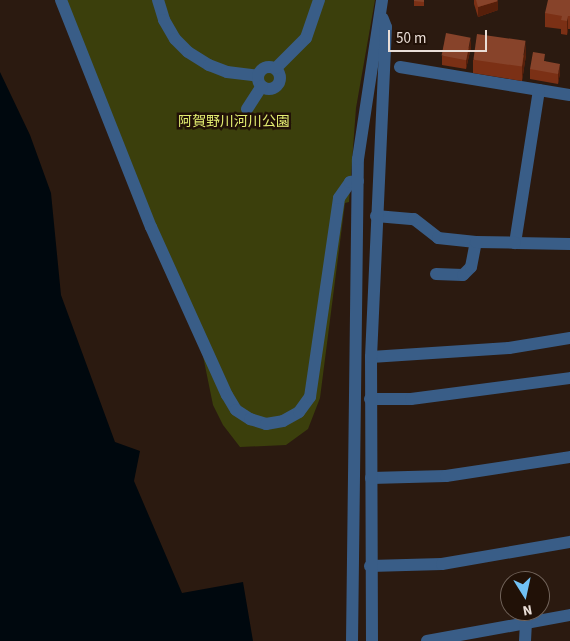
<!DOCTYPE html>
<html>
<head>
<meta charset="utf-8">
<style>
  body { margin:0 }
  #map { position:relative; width:570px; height:641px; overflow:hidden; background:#2b1a10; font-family:"Source Sans 3","Noto Sans JP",sans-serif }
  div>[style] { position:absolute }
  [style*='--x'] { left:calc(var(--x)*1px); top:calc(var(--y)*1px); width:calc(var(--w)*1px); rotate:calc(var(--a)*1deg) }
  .green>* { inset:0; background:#3b3f0c }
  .water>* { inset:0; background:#00080e }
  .minor>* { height:12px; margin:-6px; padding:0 6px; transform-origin:6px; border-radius:6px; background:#395d87 }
  .minor>.ring { margin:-6px; padding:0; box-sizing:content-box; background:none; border:12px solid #395d87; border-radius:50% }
  .wall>* { inset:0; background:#7b3015; transform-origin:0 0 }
  .shaded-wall>* { inset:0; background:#561f0a }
  .building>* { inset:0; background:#87432a; transform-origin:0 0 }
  span { translate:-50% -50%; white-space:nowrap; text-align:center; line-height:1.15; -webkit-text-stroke:5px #211107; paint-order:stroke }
  .park-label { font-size:14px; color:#e3ed71 }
  .north { position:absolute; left:500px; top:571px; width:50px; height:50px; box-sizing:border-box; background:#211107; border:1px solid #71635a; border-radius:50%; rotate:170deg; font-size:14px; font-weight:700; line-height:20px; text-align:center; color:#eaded7 }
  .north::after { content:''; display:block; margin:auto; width:18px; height:22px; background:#71c1f5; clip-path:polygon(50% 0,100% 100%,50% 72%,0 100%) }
  .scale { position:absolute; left:388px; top:30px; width:99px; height:22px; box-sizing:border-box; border:2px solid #eaded7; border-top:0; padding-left:6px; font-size:15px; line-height:18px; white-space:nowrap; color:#eaded7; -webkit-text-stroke:4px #211107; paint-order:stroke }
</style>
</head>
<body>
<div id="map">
  <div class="green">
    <i style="clip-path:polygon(56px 0,375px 0,356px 108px,349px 202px,345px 203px,320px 398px,308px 429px,286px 445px,240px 447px,223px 425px,213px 405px,202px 351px)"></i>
  </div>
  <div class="water">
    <i style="clip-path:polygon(0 72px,30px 135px,51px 193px,61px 295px,115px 442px,140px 451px,134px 481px,182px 593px,243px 582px,253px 641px,0 641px)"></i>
  </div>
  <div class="minor">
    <i style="--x:61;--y:0;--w:244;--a:68.4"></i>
    <i style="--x:151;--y:227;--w:184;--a:65.7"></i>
    <i style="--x:227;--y:395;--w:17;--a:59"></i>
    <i style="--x:236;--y:410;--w:17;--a:33"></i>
    <i style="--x:250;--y:419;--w:17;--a:17"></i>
    <i style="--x:266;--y:424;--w:17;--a:-10"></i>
    <i style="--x:283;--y:421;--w:18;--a:-29"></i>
    <i style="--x:299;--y:412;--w:19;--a:-54"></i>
    <i style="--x:310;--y:397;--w:201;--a:-81.7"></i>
    <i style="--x:339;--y:198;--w:19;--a:-55"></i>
    <i style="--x:350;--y:182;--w:8;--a:-7"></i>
    <i style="--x:158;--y:0;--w:21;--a:73"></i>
    <i style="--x:164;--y:20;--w:22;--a:60"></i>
    <i style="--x:175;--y:39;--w:18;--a:45"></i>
    <i style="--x:188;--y:52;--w:25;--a:32"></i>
    <i style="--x:209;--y:65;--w:19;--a:21"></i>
    <i style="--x:227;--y:72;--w:31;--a:7"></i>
    <i class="ring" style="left:258px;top:67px;width:10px;height:10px"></i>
    <i style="--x:400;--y:67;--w:172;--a:9.4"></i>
    <i style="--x:276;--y:68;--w:42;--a:-45"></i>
    <i style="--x:306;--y:38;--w:40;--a:-71.1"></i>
    <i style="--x:539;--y:90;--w:155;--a:98.9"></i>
    <i style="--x:515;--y:243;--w:55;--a:1"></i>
    <i style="--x:247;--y:109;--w:27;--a:-57"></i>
    <i style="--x:376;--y:216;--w:38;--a:5"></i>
    <i style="--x:414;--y:219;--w:31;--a:38"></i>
    <i style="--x:438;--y:238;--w:38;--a:6"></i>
    <i style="--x:436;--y:274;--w:27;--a:2"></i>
    <i style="--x:463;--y:275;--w:11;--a:-45"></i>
    <i style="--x:471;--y:267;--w:25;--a:-79"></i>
    <i style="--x:476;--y:242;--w:39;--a:1"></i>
    <i style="--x:371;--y:357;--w:138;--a:-3.7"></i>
    <i style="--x:509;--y:348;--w:62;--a:-9.3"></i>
    <i style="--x:370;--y:399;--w:41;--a:0"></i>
    <i style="--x:411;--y:399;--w:160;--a:-7.5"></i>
    <i style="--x:371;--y:478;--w:75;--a:-1.5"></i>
    <i style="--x:446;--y:476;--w:125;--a:-8.7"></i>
    <i style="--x:370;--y:566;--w:72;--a:-1.6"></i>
    <i style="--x:442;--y:564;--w:130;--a:-9.8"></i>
    <i style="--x:352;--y:641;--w:482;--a:-89.3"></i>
    <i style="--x:358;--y:159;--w:161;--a:-81.4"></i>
    <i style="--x:372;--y:641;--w:284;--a:-90.2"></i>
    <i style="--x:371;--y:357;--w:330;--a:-87.4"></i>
    <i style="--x:386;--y:27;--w:9;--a:-111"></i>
    <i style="--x:427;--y:641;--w:145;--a:-10.3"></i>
    <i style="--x:525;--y:641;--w:20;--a:-87"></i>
  </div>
  <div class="wall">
    <i style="left:414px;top:0;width:10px;height:6px"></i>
    <i style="clip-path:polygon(474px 0,497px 0,498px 10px,478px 17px,474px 4px)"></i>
    <i style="clip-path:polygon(570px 0,570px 29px,568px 29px,567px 35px,561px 34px,561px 29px,545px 27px,545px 13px)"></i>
    <i style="clip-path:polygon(471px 47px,466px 69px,442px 65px,442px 56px)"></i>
    <i style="clip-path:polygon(526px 55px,522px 81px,473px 73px,473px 60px)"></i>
    <i style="clip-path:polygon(545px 61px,560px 73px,558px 84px,530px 79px,530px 69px)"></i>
  </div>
  <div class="shaded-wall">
    <i style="clip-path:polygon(498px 1px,498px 10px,478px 17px,478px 7px)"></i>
    <i style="clip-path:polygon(568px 16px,568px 29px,567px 35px,567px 21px)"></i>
    <i style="clip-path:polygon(471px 38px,471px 47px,466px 69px,466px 60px)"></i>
    <i style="clip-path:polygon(526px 41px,526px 55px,522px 81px,522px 67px)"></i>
    <i style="clip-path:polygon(560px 64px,560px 73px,558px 84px,558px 74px)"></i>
  </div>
  <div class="building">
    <i style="clip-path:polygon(414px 0,424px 0,424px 2px,414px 1px)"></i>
    <i style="clip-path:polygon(476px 0,497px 0,498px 1px,478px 7px)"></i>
    <i style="clip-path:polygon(548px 0,570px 0,570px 16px,568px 16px,567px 21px,561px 20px,562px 16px,545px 13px)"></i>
    <i style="left:446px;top:33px;width:25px;height:23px;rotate:11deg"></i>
    <i style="left:477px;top:34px;width:49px;height:26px;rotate:8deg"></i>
    <i style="clip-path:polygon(533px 52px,545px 54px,544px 61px,560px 64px,558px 74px,530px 69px)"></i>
  </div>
  <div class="park-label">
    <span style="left:234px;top:122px">阿賀野川河川公園</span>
  </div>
  <div class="north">N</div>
  <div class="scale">50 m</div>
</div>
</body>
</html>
